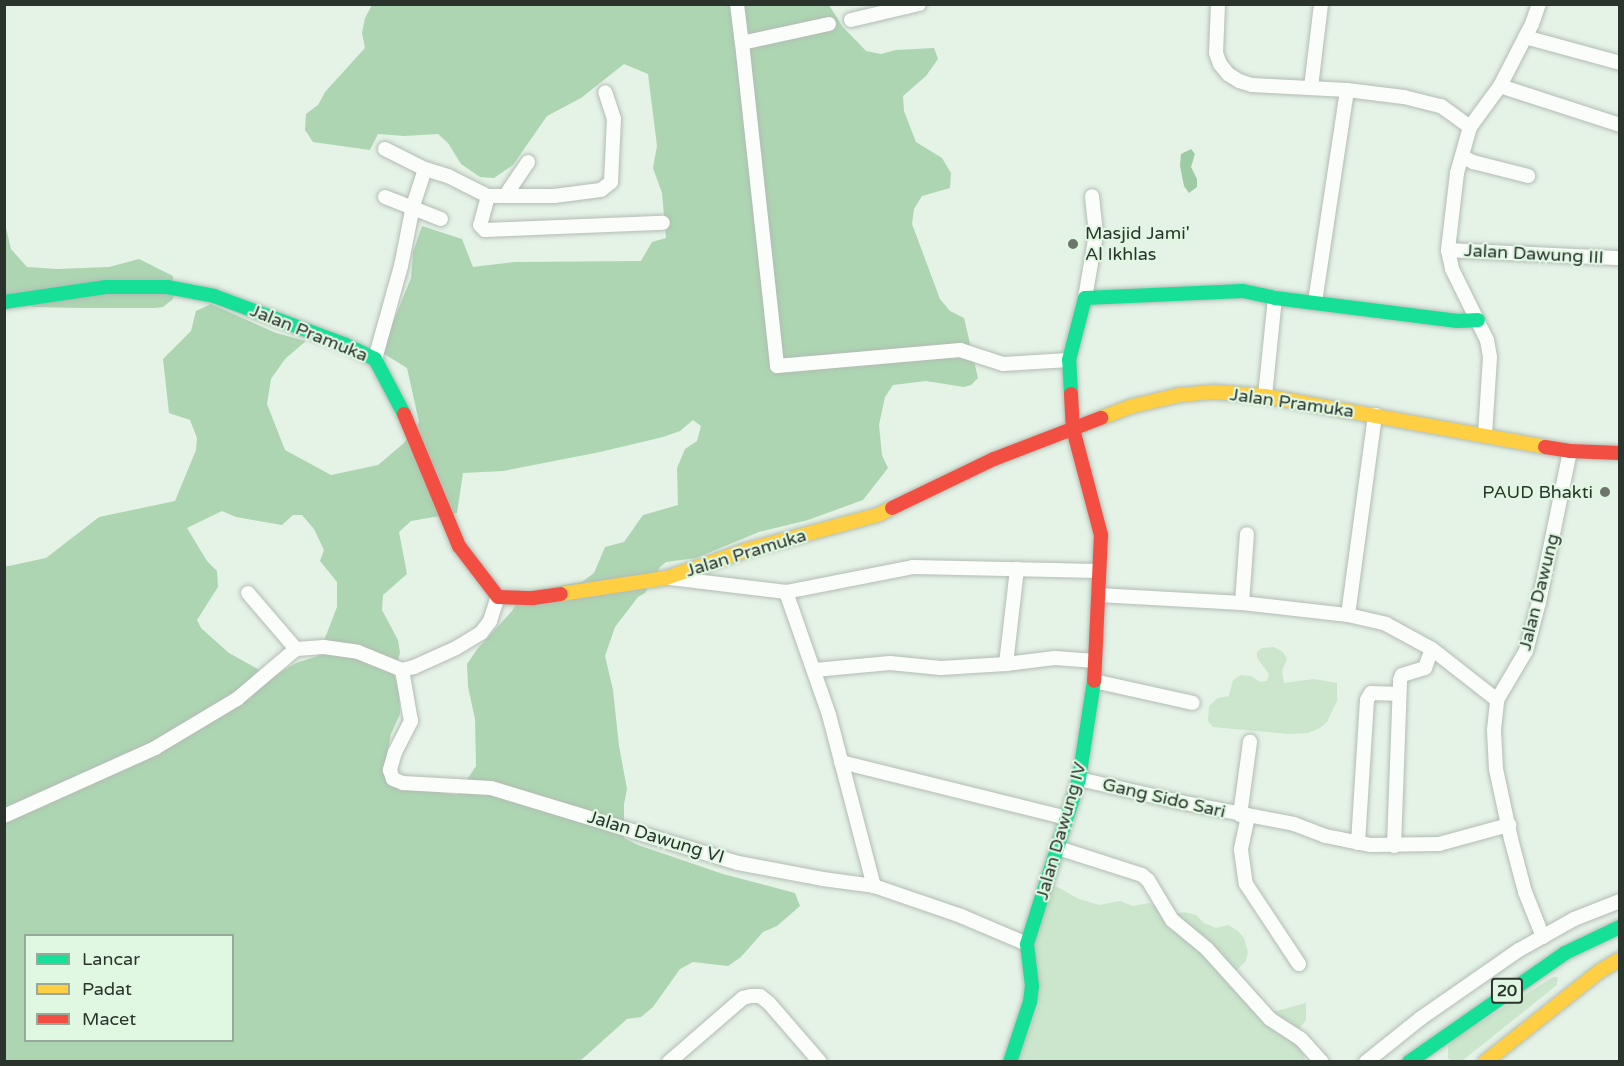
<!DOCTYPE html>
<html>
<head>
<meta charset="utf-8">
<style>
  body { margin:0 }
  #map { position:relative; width:1624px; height:1066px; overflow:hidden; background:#e5f2e6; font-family:"Varela Round",sans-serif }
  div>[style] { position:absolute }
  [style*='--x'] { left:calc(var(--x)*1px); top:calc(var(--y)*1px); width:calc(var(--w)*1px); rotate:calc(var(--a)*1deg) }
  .green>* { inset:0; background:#cbe6cd }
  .forest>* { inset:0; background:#add5b2 }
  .water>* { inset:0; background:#9dcca4 }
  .roads { filter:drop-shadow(0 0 2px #b2bcb3) drop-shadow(0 0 2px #b2bcb3) }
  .street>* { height:14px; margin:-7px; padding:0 7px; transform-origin:7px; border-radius:7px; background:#fbfdfb }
  .fast>* { height:14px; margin:-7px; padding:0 7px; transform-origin:7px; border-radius:7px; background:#16e098 }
  .slow>* { height:14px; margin:-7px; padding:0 7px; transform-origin:7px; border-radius:7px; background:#ffcf43 }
  .jam>* { height:14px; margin:-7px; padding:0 7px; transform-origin:7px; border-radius:7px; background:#f24e42 }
  .dots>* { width:16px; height:16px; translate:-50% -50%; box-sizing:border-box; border:3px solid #e0f7e2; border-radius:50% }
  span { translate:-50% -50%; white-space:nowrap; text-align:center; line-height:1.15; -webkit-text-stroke:4.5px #e0f7e2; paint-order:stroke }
  .shield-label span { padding:2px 4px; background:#e0f7e2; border:2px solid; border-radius:4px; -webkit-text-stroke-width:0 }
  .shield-label { font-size:16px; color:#2b342c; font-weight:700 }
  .poi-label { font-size:18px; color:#2b342c }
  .left { translate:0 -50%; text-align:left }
  .right { translate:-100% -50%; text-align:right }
  .street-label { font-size:18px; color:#2b342c }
  .frame { position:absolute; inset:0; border:6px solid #2b342c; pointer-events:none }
  .legend { position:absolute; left:24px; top:934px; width:210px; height:108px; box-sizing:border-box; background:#e0f7e2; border:2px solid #98a999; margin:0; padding:8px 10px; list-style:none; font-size:18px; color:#2b342c }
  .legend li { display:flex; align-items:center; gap:12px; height:30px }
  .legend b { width:30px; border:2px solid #98a999 }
</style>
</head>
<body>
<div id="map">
  <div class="green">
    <i style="clip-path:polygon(1274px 647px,1283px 652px,1287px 659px,1282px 671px,1284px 683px,1314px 679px,1337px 683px,1337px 701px,1327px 722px,1320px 728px,1308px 733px,1288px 734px,1213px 727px,1208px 721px,1209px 706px,1218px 698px,1229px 696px,1233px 680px,1241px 675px,1251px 676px,1260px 682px,1267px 681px,1269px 674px,1257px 658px,1257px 652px,1262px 648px)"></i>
    <i style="clip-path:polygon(1054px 885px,1079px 899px,1099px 905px,1120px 901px,1133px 906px,1149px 903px,1175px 914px,1184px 912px,1196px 915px,1204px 923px,1216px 928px,1228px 925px,1238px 931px,1244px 938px,1248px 952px,1246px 961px,1236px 971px,1269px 1013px,1306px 1003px,1306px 1020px,1298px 1030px,1305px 1061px,1017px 1062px,1039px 1004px,1033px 945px)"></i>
    <i style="clip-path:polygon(1553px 977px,1558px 977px,1557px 985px,1462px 1061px,1452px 1061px,1448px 1058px,1448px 1046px,1457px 1037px)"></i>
  </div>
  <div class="forest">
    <i style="clip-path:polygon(evenodd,372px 5px,829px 5px,842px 26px,866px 51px,881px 54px,896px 50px,934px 48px,938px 59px,926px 76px,903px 96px,904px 111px,916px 142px,942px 158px,951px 173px,950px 188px,922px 196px,914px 209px,912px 224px,940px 299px,950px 311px,964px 318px,978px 378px,971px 385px,964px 387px,926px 381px,893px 385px,885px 397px,879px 425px,882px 455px,888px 468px,863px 500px,808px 520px,759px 532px,696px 558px,666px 562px,660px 567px,645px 593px,638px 597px,615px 627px,605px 656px,613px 690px,619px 746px,627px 789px,624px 804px,624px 838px,638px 845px,723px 874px,795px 893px,800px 906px,777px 926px,763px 932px,741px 957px,728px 966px,693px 962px,680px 969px,653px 1007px,641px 1017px,627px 1019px,580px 1061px,5px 1061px,4px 567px,46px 558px,99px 517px,175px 501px,196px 450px,197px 438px,190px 420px,169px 413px,163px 359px,191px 331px,196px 311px,211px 304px,276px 333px,306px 341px,285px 359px,271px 379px,267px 404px,285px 450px,331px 475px,378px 465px,404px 443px,419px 422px,407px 368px,381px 352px,411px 278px,413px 252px,422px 226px,462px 239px,473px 267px,515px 262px,641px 261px,652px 242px,666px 238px,662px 193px,653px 168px,657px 146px,648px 74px,624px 64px,581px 98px,547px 116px,513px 165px,494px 178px,480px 177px,461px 164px,448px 143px,438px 134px,404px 136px,378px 134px,370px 150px,313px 142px,305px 130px,306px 114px,318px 105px,325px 92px,365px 48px,362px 33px,365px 18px,372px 5px,693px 420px,701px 426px,697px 441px,685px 449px,677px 468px,678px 505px,643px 515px,624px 542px,605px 547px,594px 573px,582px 582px,523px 592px,512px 611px,478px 648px,467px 664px,468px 687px,475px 719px,476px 766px,457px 795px,420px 789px,401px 779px,389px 757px,388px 749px,391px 734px,400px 714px,399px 691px,394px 675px,400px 653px,398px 640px,382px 610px,383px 595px,407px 574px,399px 532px,411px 521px,457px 513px,463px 473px,503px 471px,600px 452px,663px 437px,680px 431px,693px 420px,372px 5px,222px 511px,236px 517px,282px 525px,293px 515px,302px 515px,314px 529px,324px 550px,320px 561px,337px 582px,337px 607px,318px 656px,296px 663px,272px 677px,229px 653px,201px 628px,197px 620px,218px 587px,217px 571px,207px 561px,187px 528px,222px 511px,372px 5px,26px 936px,232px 936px,232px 1040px,26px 1040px,26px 936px)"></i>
    <i style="clip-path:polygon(4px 219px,11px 249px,27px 267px,57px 269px,109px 267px,139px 259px,173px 276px,173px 299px,163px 307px,155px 308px,82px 308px,33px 307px,5px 296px)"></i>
  </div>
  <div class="water">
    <i style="clip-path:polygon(1191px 149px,1195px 154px,1191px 167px,1197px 179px,1197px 187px,1189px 193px,1184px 186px,1180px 166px,1181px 154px)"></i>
  </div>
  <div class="roads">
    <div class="street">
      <i style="--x:737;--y:4;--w:39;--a:83"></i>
      <i style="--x:1218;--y:4;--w:49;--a:92.3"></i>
      <i style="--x:1216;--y:53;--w:12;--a:70"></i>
      <i style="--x:1220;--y:64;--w:13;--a:51"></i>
      <i style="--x:1228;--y:74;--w:13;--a:32"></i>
      <i style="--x:1239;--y:81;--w:14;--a:17"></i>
      <i style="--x:1252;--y:85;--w:95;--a:3"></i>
      <i style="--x:1347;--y:90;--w:57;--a:7"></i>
      <i style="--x:1404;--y:97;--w:38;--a:14"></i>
      <i style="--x:1441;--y:106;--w:36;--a:36"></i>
      <i style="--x:1470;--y:127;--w:48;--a:105.8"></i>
      <i style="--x:1457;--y:173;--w:78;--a:96.7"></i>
      <i style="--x:1448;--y:250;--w:19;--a:78"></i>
      <i style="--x:1452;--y:269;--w:79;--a:63.8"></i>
      <i style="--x:1487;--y:340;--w:17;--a:80"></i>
      <i style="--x:1490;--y:357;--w:78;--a:93.7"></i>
      <i style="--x:851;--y:20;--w:70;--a:-13.2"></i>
      <i style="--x:829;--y:24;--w:89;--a:167.7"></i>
      <i style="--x:742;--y:43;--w:325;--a:83.8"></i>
      <i style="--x:777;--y:366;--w:184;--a:-5"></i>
      <i style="--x:960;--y:350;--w:45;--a:18"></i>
      <i style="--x:1003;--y:364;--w:66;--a:-3.5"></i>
      <i style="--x:1525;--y:37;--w:98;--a:15.3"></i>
      <i style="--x:1500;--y:86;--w:126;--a:18"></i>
      <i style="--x:1311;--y:87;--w:84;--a:-83.1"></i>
      <i style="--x:1470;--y:127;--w:51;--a:-53.8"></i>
      <i style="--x:1500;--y:86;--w:70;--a:-62.7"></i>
      <i style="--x:1532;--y:24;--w:21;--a:-71"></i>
      <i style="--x:385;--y:149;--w:45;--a:26.6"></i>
      <i style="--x:1462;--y:156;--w:13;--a:29"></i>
      <i style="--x:1473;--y:162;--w:57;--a:14.3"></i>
      <i style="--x:488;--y:196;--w:30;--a:105"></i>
      <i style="--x:480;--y:225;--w:7;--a:45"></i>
      <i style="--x:485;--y:230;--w:178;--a:-2.3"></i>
      <i style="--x:505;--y:196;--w:41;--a:-55.9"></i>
      <i style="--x:385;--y:197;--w:60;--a:21.4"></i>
      <i style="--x:1448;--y:250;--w:172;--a:2.7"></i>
      <i style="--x:1085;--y:298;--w:65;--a:-80.2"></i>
      <i style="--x:1096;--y:234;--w:38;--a:-96"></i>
      <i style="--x:1315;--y:302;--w:214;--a:-81.4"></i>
      <i style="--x:375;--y:359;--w:97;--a:-74.4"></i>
      <i style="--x:401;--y:266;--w:61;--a:-78.7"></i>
      <i style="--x:413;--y:206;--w:39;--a:-72"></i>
      <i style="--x:425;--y:169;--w:24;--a:17"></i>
      <i style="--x:448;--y:176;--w:45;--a:26.6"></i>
      <i style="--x:488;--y:196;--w:66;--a:0"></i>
      <i style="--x:554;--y:196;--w:47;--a:-7.3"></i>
      <i style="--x:601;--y:190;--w:13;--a:-39"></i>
      <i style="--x:611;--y:182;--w:63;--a:-87.3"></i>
      <i style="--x:614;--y:119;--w:28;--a:-108"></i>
      <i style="--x:1265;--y:396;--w:99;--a:-84.2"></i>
      <i style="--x:670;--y:578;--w:117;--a:6.9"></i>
      <i style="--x:786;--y:592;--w:129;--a:-11.1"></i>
      <i style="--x:913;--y:567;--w:186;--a:1.2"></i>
      <i style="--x:786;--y:592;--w:130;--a:70.7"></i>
      <i style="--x:829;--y:715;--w:177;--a:75.3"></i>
      <i style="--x:248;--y:593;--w:74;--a:49.4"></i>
      <i style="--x:1098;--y:595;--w:144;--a:3.2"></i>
      <i style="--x:1242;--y:603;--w:107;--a:6.5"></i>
      <i style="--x:1348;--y:615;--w:39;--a:13"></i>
      <i style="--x:1386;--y:624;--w:52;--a:28.5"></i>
      <i style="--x:1432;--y:649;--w:83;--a:38.1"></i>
      <i style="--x:1242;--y:603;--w:69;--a:-85.9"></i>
      <i style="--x:1348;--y:615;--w:202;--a:-82.3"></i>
      <i style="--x:1006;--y:664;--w:49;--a:-7"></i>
      <i style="--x:1055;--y:658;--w:40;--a:4.3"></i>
      <i style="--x:402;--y:670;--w:52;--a:80"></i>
      <i style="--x:411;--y:721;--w:35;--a:117"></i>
      <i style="--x:395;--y:752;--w:19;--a:106"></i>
      <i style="--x:390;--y:770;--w:9;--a:72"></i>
      <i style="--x:393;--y:779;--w:11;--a:22"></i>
      <i style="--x:403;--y:783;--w:88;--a:3.3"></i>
      <i style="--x:491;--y:788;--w:258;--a:16.9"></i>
      <i style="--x:738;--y:863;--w:86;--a:10.7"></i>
      <i style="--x:823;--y:879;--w:51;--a:7.8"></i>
      <i style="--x:874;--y:886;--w:92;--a:19"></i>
      <i style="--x:961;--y:916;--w:72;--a:23"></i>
      <i style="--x:815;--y:670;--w:75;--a:-5.3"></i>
      <i style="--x:890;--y:663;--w:51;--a:5.6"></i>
      <i style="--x:941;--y:668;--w:65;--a:-3.5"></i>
      <i style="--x:1006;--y:664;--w:96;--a:-83.4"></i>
      <i style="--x:1094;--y:681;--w:101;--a:12.5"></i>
      <i style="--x:841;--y:762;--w:233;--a:13.9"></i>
      <i style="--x:1079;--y:779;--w:104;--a:12.8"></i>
      <i style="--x:1180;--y:802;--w:116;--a:10.9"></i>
      <i style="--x:1294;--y:824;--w:33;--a:21"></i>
      <i style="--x:1325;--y:836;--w:47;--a:11.1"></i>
      <i style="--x:1371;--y:845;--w:68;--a:-0.8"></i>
      <i style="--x:1439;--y:844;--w:73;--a:-15.2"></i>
      <i style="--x:1240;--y:815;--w:74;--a:-82.2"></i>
      <i style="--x:4;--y:816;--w:166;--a:-24.2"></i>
      <i style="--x:155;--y:748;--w:96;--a:-30.9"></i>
      <i style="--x:237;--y:699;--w:77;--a:-40.3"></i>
      <i style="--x:296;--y:649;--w:28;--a:-4"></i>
      <i style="--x:324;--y:647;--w:34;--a:8"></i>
      <i style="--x:358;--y:652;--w:48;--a:22.2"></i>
      <i style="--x:402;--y:670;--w:12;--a:-14"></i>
      <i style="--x:414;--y:667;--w:46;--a:-24.3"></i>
      <i style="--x:456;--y:648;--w:29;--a:-31"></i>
      <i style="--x:481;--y:633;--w:15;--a:-53"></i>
      <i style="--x:490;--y:621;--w:25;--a:-72"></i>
      <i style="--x:1248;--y:816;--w:35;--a:102"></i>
      <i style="--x:1241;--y:850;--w:34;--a:82"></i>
      <i style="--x:1246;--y:884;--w:96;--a:56.5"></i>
      <i style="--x:1358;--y:843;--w:143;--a:-86.4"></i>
      <i style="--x:1367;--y:700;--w:8;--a:-60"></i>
      <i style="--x:1371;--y:693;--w:28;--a:2"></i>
      <i style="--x:1394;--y:846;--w:166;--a:-87.9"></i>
      <i style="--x:1400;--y:680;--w:5;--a:-68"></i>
      <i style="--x:1402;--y:675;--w:24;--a:-17"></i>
      <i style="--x:1425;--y:668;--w:20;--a:-70"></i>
      <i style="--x:1058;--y:848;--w:88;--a:17.8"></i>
      <i style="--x:1142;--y:875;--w:8;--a:40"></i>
      <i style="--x:1148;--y:880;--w:47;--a:59"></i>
      <i style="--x:1172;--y:920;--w:45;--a:39.6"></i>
      <i style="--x:1207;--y:949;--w:94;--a:48"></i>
      <i style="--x:1270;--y:1019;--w:37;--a:33"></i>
      <i style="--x:1301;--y:1039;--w:31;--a:48"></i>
      <i style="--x:1543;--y:937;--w:48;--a:-111.8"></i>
      <i style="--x:1525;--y:892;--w:55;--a:-104.8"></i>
      <i style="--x:1511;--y:839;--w:72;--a:-102.1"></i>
      <i style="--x:1496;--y:769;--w:39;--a:-93"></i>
      <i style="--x:1494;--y:730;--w:30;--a:-84"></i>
      <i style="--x:1497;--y:700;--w:57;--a:-59.4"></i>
      <i style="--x:1526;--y:651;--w:51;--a:-75.1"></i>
      <i style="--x:1539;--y:602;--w:154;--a:-78.4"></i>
      <i style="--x:669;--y:1062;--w:98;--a:-40.9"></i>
      <i style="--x:743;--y:998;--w:8;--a:-14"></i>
      <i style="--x:751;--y:996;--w:9;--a:0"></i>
      <i style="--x:760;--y:996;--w:11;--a:38"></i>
      <i style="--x:769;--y:1003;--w:78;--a:49.2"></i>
      <i style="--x:1366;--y:1062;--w:70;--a:-38.7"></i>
      <i style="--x:1421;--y:1018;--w:119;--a:-34.8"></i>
      <i style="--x:1519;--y:950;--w:63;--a:-29.4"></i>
      <i style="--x:1574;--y:919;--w:49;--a:-21.4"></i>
    </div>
    <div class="fast">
      <i style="--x:4;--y:302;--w:103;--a:-8.4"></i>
      <i style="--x:106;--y:287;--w:61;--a:0"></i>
      <i style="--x:167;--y:287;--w:48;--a:10.8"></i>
      <i style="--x:214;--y:296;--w:139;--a:20.3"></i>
      <i style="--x:344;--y:344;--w:34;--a:26"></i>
      <i style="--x:375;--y:359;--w:62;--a:62.2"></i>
      <i style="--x:1071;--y:394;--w:34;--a:-93"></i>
      <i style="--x:1069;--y:360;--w:64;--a:-75.5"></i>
      <i style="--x:1085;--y:298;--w:158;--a:-2.5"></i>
      <i style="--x:1243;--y:291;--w:33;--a:12"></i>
      <i style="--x:1275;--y:298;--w:184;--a:7.2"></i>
      <i style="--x:1458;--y:321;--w:20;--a:-3"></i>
      <i style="--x:1010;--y:1062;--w:63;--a:-71.6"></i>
      <i style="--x:1030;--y:1002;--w:16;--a:-83"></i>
      <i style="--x:1032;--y:986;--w:42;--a:-96.8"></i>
      <i style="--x:1027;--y:944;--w:173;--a:-72.5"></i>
      <i style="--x:1079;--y:779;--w:99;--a:-81.3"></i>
      <i style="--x:1409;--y:1062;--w:190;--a:-34.9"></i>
      <i style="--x:1565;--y:953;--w:61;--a:-25.3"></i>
    </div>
    <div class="slow">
      <i style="--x:1101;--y:418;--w:34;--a:-21"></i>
      <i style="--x:1133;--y:406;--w:47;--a:-13.4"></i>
      <i style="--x:1179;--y:395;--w:36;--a:-5"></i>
      <i style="--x:1215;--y:392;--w:50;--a:4.6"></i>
      <i style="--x:1265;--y:396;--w:285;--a:10.3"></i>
      <i style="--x:561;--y:594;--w:106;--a:-8.7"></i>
      <i style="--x:666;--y:578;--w:86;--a:-19.1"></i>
      <i style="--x:747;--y:550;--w:136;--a:-15"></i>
      <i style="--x:878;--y:515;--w:16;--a:-27"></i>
      <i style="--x:1485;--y:1062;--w:147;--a:-38.4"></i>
      <i style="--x:1600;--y:971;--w:23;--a:-31"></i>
    </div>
    <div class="jam">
      <i style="--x:1071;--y:394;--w:35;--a:87"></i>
      <i style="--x:1073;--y:429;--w:110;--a:75.2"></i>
      <i style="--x:1101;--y:535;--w:146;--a:92.7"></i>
      <i style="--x:404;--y:414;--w:143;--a:67.4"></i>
      <i style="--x:459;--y:546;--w:64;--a:52.6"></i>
      <i style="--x:498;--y:597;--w:35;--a:2"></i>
      <i style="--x:533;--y:598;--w:28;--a:-8"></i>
      <i style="--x:1545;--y:447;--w:25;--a:9"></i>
      <i style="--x:1570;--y:451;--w:50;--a:2.3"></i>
      <i style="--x:892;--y:508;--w:113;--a:-25.7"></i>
      <i style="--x:994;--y:459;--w:115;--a:-21"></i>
    </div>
  </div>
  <div class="dots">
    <i style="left:1073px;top:244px;background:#6c766d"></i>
    <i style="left:1605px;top:492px;background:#6c766d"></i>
  </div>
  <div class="shield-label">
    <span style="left:1507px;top:991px">20</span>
  </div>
  <div class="poi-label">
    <span class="left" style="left:1085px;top:244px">Masjid Jami'<br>Al Ikhlas</span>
    <span class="right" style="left:1593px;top:492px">PAUD Bhakti</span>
  </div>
  <div class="street-label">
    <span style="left:1534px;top:254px;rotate:3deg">Jalan Dawung III</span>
    <span style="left:309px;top:333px;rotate:22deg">Jalan Pramuka</span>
    <span style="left:1292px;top:403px;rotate:8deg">Jalan Pramuka</span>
    <span style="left:746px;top:553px;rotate:-17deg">Jalan Pramuka</span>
    <span style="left:1539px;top:592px;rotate:-76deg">Jalan Dawung</span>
    <span style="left:1164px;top:798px;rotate:13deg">Gang Sido Sari</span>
    <span style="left:1061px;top:831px;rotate:-74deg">Jalan Dawung IV</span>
    <span style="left:656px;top:837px;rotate:17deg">Jalan Dawung VI</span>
  </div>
  <div class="frame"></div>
  <ul class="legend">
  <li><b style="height:8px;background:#16e098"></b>Lancar</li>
  <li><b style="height:8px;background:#ffcf43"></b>Padat</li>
  <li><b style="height:8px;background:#f24e42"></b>Macet</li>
  </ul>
</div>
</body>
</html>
